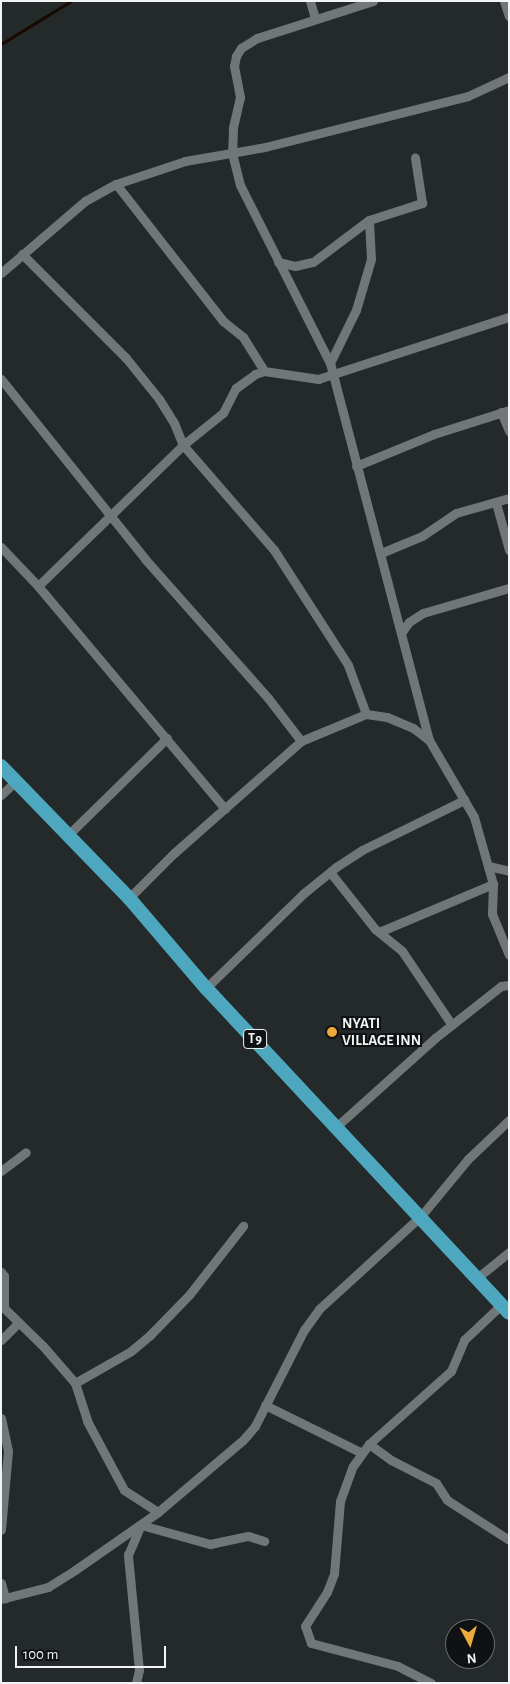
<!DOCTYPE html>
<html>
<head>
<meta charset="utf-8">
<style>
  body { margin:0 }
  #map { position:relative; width:510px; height:1684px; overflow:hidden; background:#24292a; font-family:"Alegreya Sans",sans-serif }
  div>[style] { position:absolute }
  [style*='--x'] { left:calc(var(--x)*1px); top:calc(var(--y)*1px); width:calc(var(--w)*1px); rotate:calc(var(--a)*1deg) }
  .stream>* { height:3px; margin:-1.5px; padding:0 1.5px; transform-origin:1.5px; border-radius:1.5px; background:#180a00 }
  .minor>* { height:9px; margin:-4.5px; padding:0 4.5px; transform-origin:4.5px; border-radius:4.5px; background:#717678 }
  .trunk>* { height:14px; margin:-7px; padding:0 7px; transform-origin:7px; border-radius:7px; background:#4da7bf }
  .dots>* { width:14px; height:14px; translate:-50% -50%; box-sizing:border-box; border:2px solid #0f1112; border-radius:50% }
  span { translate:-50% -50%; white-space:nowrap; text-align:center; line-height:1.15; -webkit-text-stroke:4px #0f1112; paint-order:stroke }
  .shield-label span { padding:1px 4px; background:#0f1112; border:1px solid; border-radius:4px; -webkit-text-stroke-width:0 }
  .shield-label { font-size:14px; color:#f1f4f4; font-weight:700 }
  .poi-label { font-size:15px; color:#f1f4f4; font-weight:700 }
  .left { translate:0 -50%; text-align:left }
  .frame { position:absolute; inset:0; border:2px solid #f1f4f4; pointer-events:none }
  .north { position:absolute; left:445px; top:1619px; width:50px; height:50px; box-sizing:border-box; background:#0f1112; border:1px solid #696c6c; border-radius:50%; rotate:174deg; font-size:14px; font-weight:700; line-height:20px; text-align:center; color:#f1f4f4 }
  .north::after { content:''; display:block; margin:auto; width:18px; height:22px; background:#ebaa39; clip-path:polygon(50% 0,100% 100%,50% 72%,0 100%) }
  .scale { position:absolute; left:15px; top:1646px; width:151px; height:22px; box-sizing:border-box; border:2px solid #f1f4f4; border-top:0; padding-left:6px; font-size:15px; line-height:18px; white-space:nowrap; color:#f1f4f4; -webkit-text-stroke:4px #0f1112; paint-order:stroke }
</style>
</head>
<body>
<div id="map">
  <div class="stream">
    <i style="--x:1;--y:44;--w:82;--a:-31.6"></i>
  </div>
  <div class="minor">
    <i style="--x:310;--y:1;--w:18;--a:74"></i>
    <i style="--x:373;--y:1;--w:122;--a:162.3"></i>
    <i style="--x:257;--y:38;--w:19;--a:148"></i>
    <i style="--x:241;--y:48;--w:9;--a:122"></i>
    <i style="--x:236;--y:56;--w:10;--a:101"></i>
    <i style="--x:234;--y:66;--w:32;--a:79"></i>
    <i style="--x:240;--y:97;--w:32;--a:103"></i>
    <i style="--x:233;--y:128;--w:25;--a:92"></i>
    <i style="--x:232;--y:153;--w:33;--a:76"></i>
    <i style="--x:240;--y:185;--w:199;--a:63.2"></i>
    <i style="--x:330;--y:363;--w:390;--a:75.3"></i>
    <i style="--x:504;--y:1;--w:16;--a:72"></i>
    <i style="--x:116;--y:184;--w:174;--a:52"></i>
    <i style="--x:223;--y:321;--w:26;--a:39"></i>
    <i style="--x:243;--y:337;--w:40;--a:58"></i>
    <i style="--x:22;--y:254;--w:147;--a:45"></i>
    <i style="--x:126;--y:358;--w:53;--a:51.2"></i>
    <i style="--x:159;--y:399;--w:28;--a:58"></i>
    <i style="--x:174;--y:423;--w:24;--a:68"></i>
    <i style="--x:183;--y:445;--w:139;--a:49.1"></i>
    <i style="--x:274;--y:550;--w:137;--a:57.2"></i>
    <i style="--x:348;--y:665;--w:52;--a:69.8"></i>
    <i style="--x:278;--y:262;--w:17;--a:13"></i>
    <i style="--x:295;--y:266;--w:18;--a:-13"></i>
    <i style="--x:313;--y:262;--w:70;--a:-36.9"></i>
    <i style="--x:369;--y:220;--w:56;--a:-17.8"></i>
    <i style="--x:422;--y:203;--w:46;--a:-98.8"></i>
    <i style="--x:1;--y:273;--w:111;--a:-40.6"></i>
    <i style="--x:85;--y:201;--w:35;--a:-29"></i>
    <i style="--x:116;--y:184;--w:73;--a:-18.4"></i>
    <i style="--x:185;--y:161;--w:81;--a:-9.9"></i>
    <i style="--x:265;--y:147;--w:209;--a:-14.1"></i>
    <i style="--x:468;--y:96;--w:45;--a:-24.9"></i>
    <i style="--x:330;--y:363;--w:59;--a:-63.9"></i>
    <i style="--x:356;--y:310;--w:53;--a:-73.6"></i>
    <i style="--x:371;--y:259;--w:39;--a:-93"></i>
    <i style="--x:1;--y:379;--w:231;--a:51.3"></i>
    <i style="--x:145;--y:559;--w:186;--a:48.5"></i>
    <i style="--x:268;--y:698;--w:54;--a:52.5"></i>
    <i style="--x:501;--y:412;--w:21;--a:67"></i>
    <i style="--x:356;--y:466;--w:84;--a:-22.3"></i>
    <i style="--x:434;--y:434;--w:79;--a:-17.7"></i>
    <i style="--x:496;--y:503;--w:49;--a:74.5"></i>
    <i style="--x:1;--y:547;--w:54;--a:46.5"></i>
    <i style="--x:38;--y:586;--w:291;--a:50"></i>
    <i style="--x:381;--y:553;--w:44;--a:-22.5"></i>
    <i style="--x:422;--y:536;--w:41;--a:-34.1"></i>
    <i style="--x:456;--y:513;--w:55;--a:-15.8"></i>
    <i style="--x:38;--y:586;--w:202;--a:-44.2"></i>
    <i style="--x:183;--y:445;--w:51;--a:-38.7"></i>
    <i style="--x:223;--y:413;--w:28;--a:-63"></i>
    <i style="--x:236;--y:388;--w:24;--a:-36"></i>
    <i style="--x:255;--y:374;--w:9;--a:-18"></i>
    <i style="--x:264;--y:371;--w:55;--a:8.4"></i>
    <i style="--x:318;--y:379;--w:201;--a:-18"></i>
    <i style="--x:401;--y:633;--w:14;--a:-54"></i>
    <i style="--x:409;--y:622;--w:17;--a:-33"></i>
    <i style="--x:423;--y:613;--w:90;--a:-16.2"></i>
    <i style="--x:1;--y:795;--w:19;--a:-43"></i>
    <i style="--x:67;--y:836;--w:140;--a:-44.4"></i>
    <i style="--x:488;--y:866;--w:22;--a:13"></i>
    <i style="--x:330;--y:872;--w:73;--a:51.7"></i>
    <i style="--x:375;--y:929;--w:35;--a:39"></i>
    <i style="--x:402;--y:951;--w:89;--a:56"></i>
    <i style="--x:129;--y:898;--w:62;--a:-45"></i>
    <i style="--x:173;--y:854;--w:171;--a:-41.4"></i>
    <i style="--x:301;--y:741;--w:70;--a:-22.6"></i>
    <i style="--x:366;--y:714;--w:21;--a:8"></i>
    <i style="--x:387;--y:717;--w:28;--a:23"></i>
    <i style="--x:413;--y:728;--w:20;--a:37"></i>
    <i style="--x:429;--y:740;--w:89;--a:59.7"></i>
    <i style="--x:474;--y:817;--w:70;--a:74.2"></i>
    <i style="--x:493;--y:884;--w:30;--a:92"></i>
    <i style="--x:492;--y:914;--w:44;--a:67.5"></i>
    <i style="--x:379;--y:932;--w:124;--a:-22.8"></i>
    <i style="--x:206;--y:988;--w:136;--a:-44.1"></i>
    <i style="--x:304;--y:893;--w:41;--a:-39.1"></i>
    <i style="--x:336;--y:867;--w:31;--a:-33"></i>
    <i style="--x:362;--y:850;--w:114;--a:-26.1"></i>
    <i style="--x:337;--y:1126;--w:132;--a:-41.9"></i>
    <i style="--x:435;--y:1038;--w:84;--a:-38.2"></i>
    <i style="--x:501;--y:986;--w:8;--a:-7"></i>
    <i style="--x:1;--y:1171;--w:31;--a:-37"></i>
    <i style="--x:1;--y:1272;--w:5;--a:53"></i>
    <i style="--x:4;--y:1276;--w:32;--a:90"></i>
    <i style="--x:4;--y:1308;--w:54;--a:44.3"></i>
    <i style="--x:43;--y:1346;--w:49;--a:49.1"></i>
    <i style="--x:75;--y:1383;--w:40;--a:72"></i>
    <i style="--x:87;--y:1421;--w:78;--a:61.8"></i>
    <i style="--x:124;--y:1490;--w:40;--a:32.9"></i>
    <i style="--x:477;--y:1278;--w:41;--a:-39.1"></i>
    <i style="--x:1;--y:1340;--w:25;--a:-45"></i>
    <i style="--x:75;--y:1383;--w:64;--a:-29.7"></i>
    <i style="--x:131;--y:1351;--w:25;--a:-40"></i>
    <i style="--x:150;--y:1335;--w:56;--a:-45.7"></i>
    <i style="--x:189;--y:1295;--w:88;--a:-52"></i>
    <i style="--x:265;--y:1405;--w:108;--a:26.3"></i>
    <i style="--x:1;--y:1418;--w:34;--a:78"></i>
    <i style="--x:8;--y:1451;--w:79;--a:95.1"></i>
    <i style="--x:369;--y:1444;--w:27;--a:36"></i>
    <i style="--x:391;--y:1460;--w:51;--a:27.1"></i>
    <i style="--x:436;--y:1483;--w:20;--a:57"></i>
    <i style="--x:447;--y:1500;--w:74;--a:32.8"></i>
    <i style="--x:1;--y:1583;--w:16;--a:75"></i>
    <i style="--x:1;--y:1599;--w:49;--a:-14.3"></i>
    <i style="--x:48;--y:1587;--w:32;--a:-32"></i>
    <i style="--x:75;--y:1570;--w:101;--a:-34.9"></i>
    <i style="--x:158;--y:1512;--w:111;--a:-40.3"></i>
    <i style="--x:243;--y:1440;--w:18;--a:-49"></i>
    <i style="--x:255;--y:1426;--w:108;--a:-63"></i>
    <i style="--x:304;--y:1330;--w:26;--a:-54"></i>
    <i style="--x:319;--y:1309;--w:138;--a:-42.4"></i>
    <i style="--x:421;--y:1216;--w:74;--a:-50.5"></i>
    <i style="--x:468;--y:1159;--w:57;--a:-43.6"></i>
    <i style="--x:136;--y:1683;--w:13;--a:-77"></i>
    <i style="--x:139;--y:1670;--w:116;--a:-95.5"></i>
    <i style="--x:128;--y:1555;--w:33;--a:-67"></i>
    <i style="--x:141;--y:1525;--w:72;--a:15.4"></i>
    <i style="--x:210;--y:1544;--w:39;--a:-12"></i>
    <i style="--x:248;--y:1536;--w:17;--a:17"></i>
    <i style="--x:431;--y:1683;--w:37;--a:-153"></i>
    <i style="--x:398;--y:1666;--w:90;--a:-165.2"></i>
    <i style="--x:311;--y:1643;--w:18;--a:-109"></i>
    <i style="--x:305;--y:1626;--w:40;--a:-57.1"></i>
    <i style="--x:327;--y:1592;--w:19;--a:-69"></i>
    <i style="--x:334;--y:1574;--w:73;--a:-85.3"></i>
    <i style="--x:340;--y:1501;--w:37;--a:-70"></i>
    <i style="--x:353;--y:1466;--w:27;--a:-54"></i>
    <i style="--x:369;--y:1444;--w:110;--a:-41.7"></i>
    <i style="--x:451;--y:1371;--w:34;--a:-67"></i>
    <i style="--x:464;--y:1340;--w:51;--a:-43.4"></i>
  </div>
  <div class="trunk">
    <i style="--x:1;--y:766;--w:184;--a:45.9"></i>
    <i style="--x:129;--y:898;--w:118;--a:49.5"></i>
    <i style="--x:206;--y:988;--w:444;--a:47"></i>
  </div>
  <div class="dots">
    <i style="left:332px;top:1032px;background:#ebaa39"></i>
  </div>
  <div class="shield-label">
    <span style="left:255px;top:1039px">T9</span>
  </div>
  <div class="poi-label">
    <span class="left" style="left:342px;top:1032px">NYATI<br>VILLAGE INN</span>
  </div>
  <div class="frame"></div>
  <div class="north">N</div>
  <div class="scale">100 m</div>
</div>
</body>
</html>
